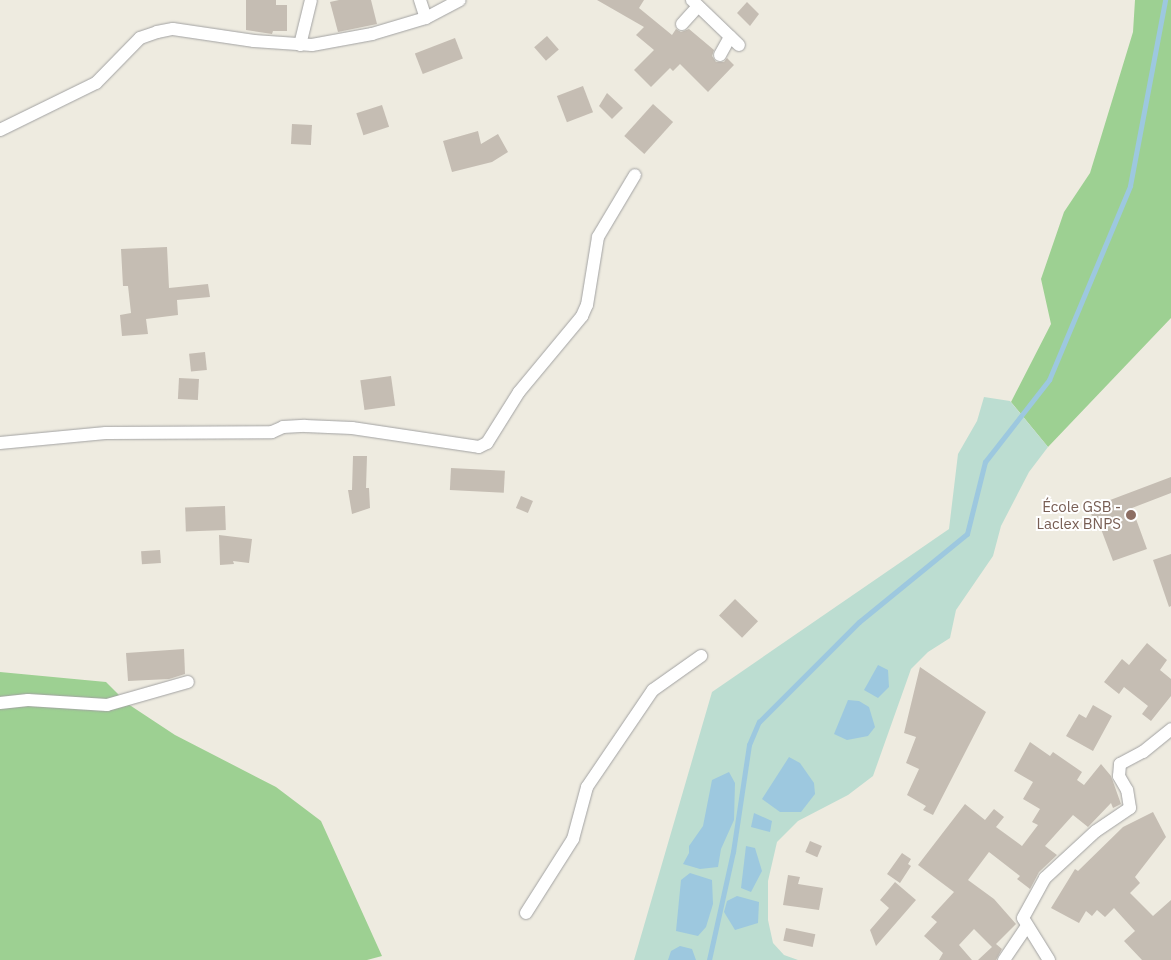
<!DOCTYPE html>
<html>
<head>
<meta charset="utf-8">
<style>
  body { margin:0 }
  #map { position:relative; width:1171px; height:960px; overflow:hidden; background:#eeebe0; font-family:"IBM Plex Sans",sans-serif }
  div>[style] { position:absolute }
  [style*='--x'] { left:calc(var(--x)*1px); top:calc(var(--y)*1px); width:calc(var(--w)*1px); rotate:calc(var(--a)*1deg) }
  .forest>* { inset:0; background:#9dd092 }
  .wetland>* { inset:0; background:#bcddd1 }
  .water>* { inset:0; background:#9dc8df }
  .stream>* { height:4.5px; margin:-2.25px; padding:0 2.25px; transform-origin:2.25px; border-radius:2.25px; background:#9dc8df }
  .building>* { inset:0; background:#c5bdb3; transform-origin:0 0 }
  .roads { filter:drop-shadow(0 0 1px #a2a2a2) drop-shadow(0 0 1px #a2a2a2) }
  .street>* { height:12px; margin:-6px; padding:0 6px; transform-origin:6px; border-radius:6px; background:#fff }
  .dots>* { width:14px; height:14px; translate:-50% -50%; box-sizing:border-box; border:2px solid #fff; border-radius:50% }
  span { translate:-50% -50%; white-space:nowrap; text-align:center; line-height:1.15; -webkit-text-stroke:4px #fff; paint-order:stroke }
  .education-label { font-size:15px; color:#785e54 }
  .right { translate:-100% -50%; text-align:right }
</style>
</head>
<body>
<div id="map">
  <div class="forest">
    <i style="clip-path:polygon(1135px 0,1171px 0,1171px 318px,1048px 447px,1011px 402px,1051px 324px,1041px 279px,1064px 212px,1090px 173px,1133px 32px)"></i>
    <i style="clip-path:polygon(0 672px,106px 682px,128px 704px,175px 735px,276px 787px,321px 821px,382px 956px,367px 960px,0 960px)"></i>
  </div>
  <div class="wetland">
    <i style="clip-path:polygon(984px 397px,1010px 401px,1048px 447px,1029px 472px,1001px 526px,993px 556px,956px 610px,950px 638px,928px 652px,911px 669px,873px 776px,848px 795px,798px 821px,777px 842px,768px 881px,768px 920px,773px 943px,784px 955px,798px 960px,634px 960px,712px 692px,949px 529px,958px 454px,977px 421px)"></i>
  </div>
  <div class="water">
    <i style="clip-path:polygon(878px 665px,888px 670px,889px 687px,878px 698px,864px 690px)"></i>
    <i style="clip-path:polygon(848px 700px,859px 701px,869px 707px,875px 727px,868px 736px,847px 740px,834px 734px)"></i>
    <i style="clip-path:polygon(789px 757px,800px 763px,814px 783px,815px 794px,801px 812px,780px 812px,762px 799px)"></i>
    <i style="clip-path:polygon(729px 772px,735px 783px,734px 820px,721px 849px,718px 867px,700px 869px,683px 864px,689px 853px,689px 846px,703px 826px,712px 780px)"></i>
    <i style="clip-path:polygon(754px 813px,772px 821px,770px 832px,751px 827px)"></i>
    <i style="clip-path:polygon(746px 846px,755px 848px,762px 871px,751px 892px,741px 888px)"></i>
    <i style="clip-path:polygon(690px 873px,712px 880px,713px 904px,706px 927px,698px 936px,676px 931px,681px 880px)"></i>
    <i style="clip-path:polygon(737px 896px,759px 902px,758px 923px,735px 930px,724px 912px,727px 901px)"></i>
    <i style="clip-path:polygon(680px 946px,692px 949px,696px 960px,668px 960px,671px 951px)"></i>
  </div>
  <div class="stream">
    <i style="--x:709;--y:960;--w:111;--a:-77.5"></i>
    <i style="--x:733;--y:852;--w:108;--a:-81.5"></i>
    <i style="--x:749;--y:745;--w:25;--a:-67"></i>
    <i style="--x:759;--y:722;--w:141;--a:-45"></i>
    <i style="--x:859;--y:622;--w:139;--a:-39.2"></i>
    <i style="--x:967;--y:534;--w:74;--a:-76"></i>
    <i style="--x:985;--y:462;--w:104;--a:-52"></i>
    <i style="--x:1049;--y:380;--w:210;--a:-67.3"></i>
    <i style="--x:1130;--y:186;--w:189;--a:-79.3"></i>
  </div>
  <div class="building">
    <i style="clip-path:polygon(246px 0,276px 0,276px 5px,287px 5px,287px 31px,273px 31px,272px 34px,246px 30px)"></i>
    <i style="clip-path:polygon(339px 0,371px 0,377px 24px,338px 32px,330px 2px)"></i>
    <i style="clip-path:polygon(597px 0,644px 0,639px 8px,672px 35px,676px 29px,681px 32px,689px 29px,714px 50px,712px 56px,716px 62px,724px 62px,727px 58px,734px 65px,708px 92px,680px 64px,673px 71px,670px 68px,651px 87px,634px 70px,654px 50px,636px 35px,644px 27px)"></i>
    <i style="clip-path:polygon(747px 2px,759px 14px,750px 26px,737px 13px)"></i>
    <i style="left:547px;top:36px;width:18px;height:17px;rotate:49deg"></i>
    <i style="left:455px;top:38px;width:22px;height:43px;rotate:69deg"></i>
    <i style="left:583px;top:86px;width:28px;height:28px;rotate:69deg"></i>
    <i style="clip-path:polygon(607px 93px,623px 108px,612px 119px,599px 106px)"></i>
    <i style="left:653px;top:104px;width:27px;height:43px;rotate:42deg"></i>
    <i style="left:382px;top:105px;width:23px;height:27px;rotate:72deg"></i>
    <i style="left:292px;top:124px;width:20px;height:20px;rotate:3deg"></i>
    <i style="clip-path:polygon(478px 131px,481px 144px,498px 134px,508px 152px,492px 162px,452px 172px,443px 141px)"></i>
    <i style="clip-path:polygon(167px 247px,169px 288px,208px 284px,210px 297px,177px 300px,178px 315px,146px 319px,148px 334px,122px 336px,120px 315px,131px 313px,128px 286px,123px 286px,121px 249px)"></i>
    <i style="left:205px;top:352px;width:18px;height:16px;rotate:84deg"></i>
    <i style="left:391px;top:376px;width:30px;height:31px;rotate:82deg"></i>
    <i style="left:179px;top:378px;width:20px;height:21px;rotate:3deg"></i>
    <i style="clip-path:polygon(353px 456px,367px 456px,366px 488px,369px 488px,370px 508px,352px 514px,348px 490px,352px 490px)"></i>
    <i style="left:451px;top:468px;width:54px;height:22px;rotate:3deg"></i>
    <i style="clip-path:polygon(1171px 477px,1171px 493px,1132px 508px,1147px 549px,1113px 561px,1098px 521px,1094px 522px,1089px 508px)"></i>
    <i style="left:521px;top:496px;width:13px;height:13px;rotate:23deg"></i>
    <i style="left:225px;top:506px;width:24px;height:40px;rotate:88deg"></i>
    <i style="clip-path:polygon(219px 535px,252px 539px,249px 563px,233px 561px,234px 564px,220px 565px)"></i>
    <i style="left:160px;top:550px;width:13px;height:19px;rotate:86deg"></i>
    <i style="clip-path:polygon(1171px 554px,1171px 606px,1169px 607px,1153px 560px)"></i>
    <i style="left:735px;top:599px;width:32px;height:23px;rotate:44deg"></i>
    <i style="clip-path:polygon(1147px 643px,1167px 660px,1160px 670px,1171px 679px,1171px 696px,1151px 721px,1142px 714px,1148px 706px,1124px 687px,1119px 694px,1104px 682px,1122px 659px,1129px 665px)"></i>
    <i style="clip-path:polygon(184px 649px,185px 674px,169px 679px,128px 681px,126px 653px)"></i>
    <i style="clip-path:polygon(920px 667px,986px 712px,933px 815px,923px 810px,926px 806px,907px 795px,919px 769px,906px 763px,916px 737px,904px 733px)"></i>
    <i style="clip-path:polygon(1093px 705px,1112px 716px,1093px 751px,1066px 736px,1079px 714px,1086px 718px)"></i>
    <i style="clip-path:polygon(1030px 742px,1050px 756px,1053px 752px,1082px 772px,1077px 780px,1084px 785px,1101px 764px,1111px 776px,1121px 804px,1113px 808px,1111px 803px,1088px 827px,1073px 815px,1045px 846px,1057px 855px,1039px 872px,1030px 889px,1017px 879px,1020px 876px,989px 852px,968px 880px,994px 899px,1016px 924px,996px 944px,1002px 949px,996px 960px,978px 960px,992px 947px,974px 929px,959px 945px,972px 960px,939px 960px,943px 953px,924px 936px,937px 922px,931px 917px,954px 892px,918px 865px,965px 804px,985px 820px,994px 809px,1004px 817px,996px 827px,1022px 846px,1038px 825px,1032px 822px,1040px 809px,1023px 799px,1033px 782px,1014px 771px)"></i>
    <i style="clip-path:polygon(1153px 812px,1166px 837px,1135px 877px,1140px 883px,1130px 893px,1153px 916px,1171px 900px,1171px 960px,1142px 960px,1124px 941px,1135px 931px,1114px 908px,1105px 917px,1097px 910px,1092px 916px,1086px 911px,1079px 923px,1051px 908px,1075px 869px,1078px 871px,1123px 827px)"></i>
    <i style="left:810px;top:841px;width:13px;height:12px;rotate:23deg"></i>
    <i style="clip-path:polygon(902px 853px,911px 859px,908px 864px,911px 866px,900px 883px,887px 874px)"></i>
    <i style="clip-path:polygon(788px 875px,800px 877px,798px 884px,823px 888px,819px 910px,783px 905px)"></i>
    <i style="clip-path:polygon(895px 882px,916px 900px,876px 946px,870px 930px,889px 908px,880px 900px)"></i>
    <i style="left:786px;top:928px;width:30px;height:13px;rotate:12deg"></i>
  </div>
  <div class="roads">
    <div class="street">
      <i style="--x:420;--y:0;--w:19;--a:72"></i>
      <i style="--x:692;--y:0;--w:65;--a:43.8"></i>
      <i style="--x:682;--y:24;--w:24;--a:-48"></i>
      <i style="--x:300;--y:45;--w:46;--a:-76.3"></i>
      <i style="--x:720;--y:55;--w:21;--a:-61"></i>
      <i style="--x:0;--y:130;--w:107;--a:-26.1"></i>
      <i style="--x:96;--y:83;--w:63;--a:-45.6"></i>
      <i style="--x:140;--y:38;--w:18;--a:-19"></i>
      <i style="--x:157;--y:32;--w:16;--a:-11"></i>
      <i style="--x:173;--y:29;--w:82;--a:8.4"></i>
      <i style="--x:254;--y:41;--w:58;--a:3.9"></i>
      <i style="--x:312;--y:45;--w:61;--a:-10.4"></i>
      <i style="--x:372;--y:34;--w:56;--a:-16.5"></i>
      <i style="--x:426;--y:18;--w:38;--a:-28"></i>
      <i style="--x:0;--y:443;--w:106;--a:-5.4"></i>
      <i style="--x:106;--y:433;--w:166;--a:-0.3"></i>
      <i style="--x:272;--y:432;--w:12;--a:-24"></i>
      <i style="--x:283;--y:427;--w:22;--a:-3"></i>
      <i style="--x:305;--y:426;--w:47;--a:2.4"></i>
      <i style="--x:352;--y:428;--w:128;--a:8.5"></i>
      <i style="--x:479;--y:447;--w:9;--a:-27"></i>
      <i style="--x:487;--y:443;--w:60;--a:-57.9"></i>
      <i style="--x:519;--y:392;--w:99;--a:-50.3"></i>
      <i style="--x:582;--y:316;--w:12;--a:-66"></i>
      <i style="--x:587;--y:305;--w:69;--a:-80.8"></i>
      <i style="--x:598;--y:237;--w:72;--a:-59.2"></i>
      <i style="--x:0;--y:703;--w:28;--a:-6"></i>
      <i style="--x:28;--y:700;--w:79;--a:3.6"></i>
      <i style="--x:107;--y:705;--w:84;--a:-15.9"></i>
      <i style="--x:526;--y:913;--w:88;--a:-57.6"></i>
      <i style="--x:573;--y:839;--w:54;--a:-74.9"></i>
      <i style="--x:587;--y:787;--w:117;--a:-55.8"></i>
      <i style="--x:653;--y:690;--w:59;--a:-35.3"></i>
      <i style="--x:1004;--y:960;--w:40;--a:-56"></i>
      <i style="--x:1049;--y:960;--w:49;--a:-121.8"></i>
      <i style="--x:1023;--y:918;--w:46;--a:-61.2"></i>
      <i style="--x:1045;--y:878;--w:69;--a:-42.7"></i>
      <i style="--x:1096;--y:831;--w:41;--a:-34.1"></i>
      <i style="--x:1130;--y:808;--w:18;--a:-99"></i>
      <i style="--x:1127;--y:790;--w:16;--a:-120"></i>
      <i style="--x:1119;--y:776;--w:12;--a:-85"></i>
      <i style="--x:1120;--y:764;--w:26;--a:-28"></i>
      <i style="--x:1143;--y:752;--w:36;--a:-39"></i>
    </div>
  </div>
  <div class="dots">
    <i style="left:1131px;top:515px;background:#8d6e63"></i>
  </div>
  <div class="education-label">
    <span class="right" style="left:1121px;top:515px">École GSB -<br>Laclex BNPS</span>
  </div>
</div>
</body>
</html>
